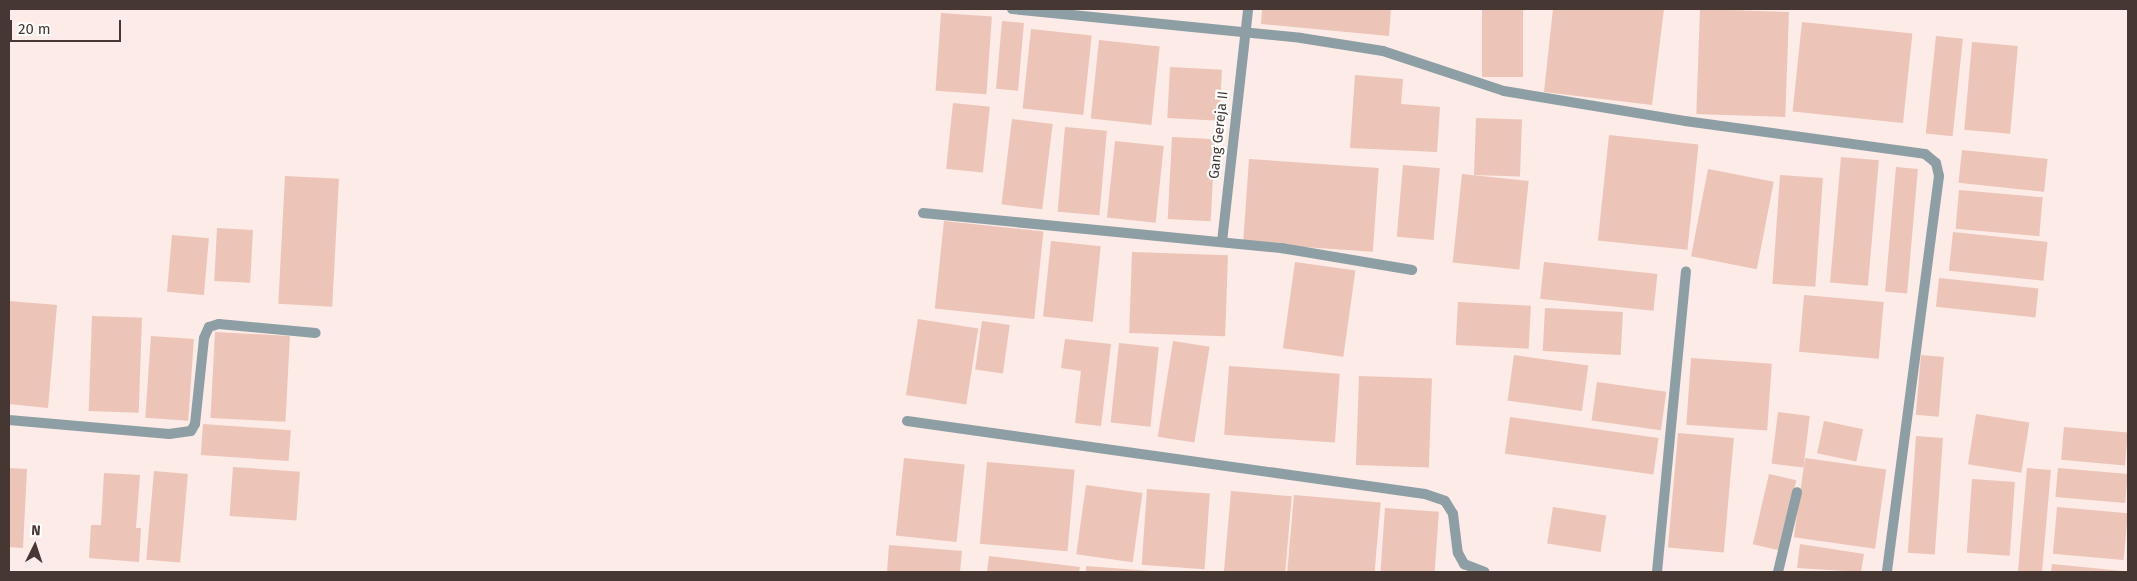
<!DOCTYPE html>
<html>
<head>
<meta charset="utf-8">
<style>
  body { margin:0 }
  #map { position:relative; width:2137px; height:581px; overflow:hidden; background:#fcebe6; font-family:"Fira Sans",sans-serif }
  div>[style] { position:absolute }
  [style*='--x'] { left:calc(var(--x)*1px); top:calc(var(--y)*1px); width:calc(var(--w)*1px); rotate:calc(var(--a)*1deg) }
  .building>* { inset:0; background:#ecc4b8; transform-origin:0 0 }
  .lane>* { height:10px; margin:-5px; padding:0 5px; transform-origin:5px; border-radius:5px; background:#8d9ea5 }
  .street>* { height:10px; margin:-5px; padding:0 5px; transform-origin:5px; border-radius:5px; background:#8d9ea5 }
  span { translate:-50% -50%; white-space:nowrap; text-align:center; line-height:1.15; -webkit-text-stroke:4.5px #fff; paint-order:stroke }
  .street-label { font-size:14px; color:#473732 }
  .frame { position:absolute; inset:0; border:10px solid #473732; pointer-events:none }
  .north { position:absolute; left:10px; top:521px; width:50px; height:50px; -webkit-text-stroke:4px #fff; paint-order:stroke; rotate:4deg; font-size:14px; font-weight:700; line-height:20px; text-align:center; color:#473732 }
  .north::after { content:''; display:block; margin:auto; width:18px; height:22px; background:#473732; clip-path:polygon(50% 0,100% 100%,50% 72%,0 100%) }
  .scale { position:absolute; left:10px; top:20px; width:111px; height:22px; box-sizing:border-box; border:2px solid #473732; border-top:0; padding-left:6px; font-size:15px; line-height:18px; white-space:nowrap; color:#473732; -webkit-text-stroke:4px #fff; paint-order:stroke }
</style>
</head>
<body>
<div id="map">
  <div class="building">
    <i style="clip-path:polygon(1262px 9px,1391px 9px,1389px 36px,1261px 24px)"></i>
    <i style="left:1482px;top:9px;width:41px;height:68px"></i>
    <i style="clip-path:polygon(1553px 9px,1664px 9px,1652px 105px,1544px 92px)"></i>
    <i style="left:1700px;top:9px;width:89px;height:105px;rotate:2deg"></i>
    <i style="left:941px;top:13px;width:51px;height:78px;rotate:4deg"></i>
    <i style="left:1002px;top:21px;width:22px;height:68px;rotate:5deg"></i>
    <i style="left:1802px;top:22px;width:111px;height:90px;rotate:6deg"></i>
    <i style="left:1031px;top:29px;width:61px;height:80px;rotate:6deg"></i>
    <i style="left:1936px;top:36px;width:27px;height:98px;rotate:6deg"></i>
    <i style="left:1099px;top:40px;width:61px;height:79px;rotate:6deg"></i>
    <i style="left:1972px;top:42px;width:46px;height:88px;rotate:5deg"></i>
    <i style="left:1170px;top:67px;width:52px;height:51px;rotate:3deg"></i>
    <i style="clip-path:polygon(1355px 75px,1403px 79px,1401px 104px,1440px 107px,1437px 152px,1350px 148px)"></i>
    <i style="left:953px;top:103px;width:37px;height:66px;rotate:6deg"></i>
    <i style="left:1476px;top:118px;width:46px;height:57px;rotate:2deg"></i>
    <i style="left:1012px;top:119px;width:41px;height:86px;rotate:7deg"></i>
    <i style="left:1065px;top:127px;width:42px;height:85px;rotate:5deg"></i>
    <i style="left:1609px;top:135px;width:90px;height:106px;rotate:6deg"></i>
    <i style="left:1172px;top:137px;width:43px;height:82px;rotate:3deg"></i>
    <i style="left:1115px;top:141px;width:49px;height:77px;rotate:6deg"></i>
    <i style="left:1962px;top:150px;width:86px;height:33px;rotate:6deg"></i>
    <i style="left:1841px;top:157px;width:38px;height:126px;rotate:5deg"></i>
    <i style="left:1249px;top:159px;width:130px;height:84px;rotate:4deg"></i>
    <i style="left:1403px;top:165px;width:37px;height:72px;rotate:5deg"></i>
    <i style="left:1896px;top:167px;width:22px;height:125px;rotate:5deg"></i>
    <i style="left:1708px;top:169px;width:67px;height:89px;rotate:11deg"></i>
    <i style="left:1462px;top:174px;width:67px;height:89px;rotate:6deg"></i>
    <i style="left:1780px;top:175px;width:43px;height:109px;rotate:4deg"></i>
    <i style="left:285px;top:176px;width:54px;height:128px;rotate:3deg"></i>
    <i style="left:1959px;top:190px;width:84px;height:39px;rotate:5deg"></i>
    <i style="left:944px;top:221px;width:100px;height:88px;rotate:6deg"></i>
    <i style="left:217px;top:228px;width:36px;height:53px;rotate:3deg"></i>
    <i style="left:1953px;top:232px;width:95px;height:39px;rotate:6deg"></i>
    <i style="left:172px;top:235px;width:37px;height:57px;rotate:5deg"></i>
    <i style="left:1051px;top:241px;width:50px;height:76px;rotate:6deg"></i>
    <i style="left:1132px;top:252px;width:96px;height:81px;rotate:2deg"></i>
    <i style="left:1295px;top:262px;width:61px;height:87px;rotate:8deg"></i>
    <i style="left:1544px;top:262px;width:114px;height:37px;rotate:6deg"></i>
    <i style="left:1939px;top:278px;width:100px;height:29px;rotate:6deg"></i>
    <i style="left:1804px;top:295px;width:80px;height:57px;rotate:5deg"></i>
    <i style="clip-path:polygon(9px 301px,57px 305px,48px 408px,9px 404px)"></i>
    <i style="left:1458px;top:302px;width:73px;height:43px;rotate:3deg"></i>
    <i style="left:1545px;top:308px;width:78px;height:43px;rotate:3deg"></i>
    <i style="left:92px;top:316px;width:50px;height:95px;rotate:2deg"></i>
    <i style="left:918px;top:319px;width:61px;height:77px;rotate:9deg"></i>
    <i style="left:982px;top:321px;width:28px;height:49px;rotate:8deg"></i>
    <i style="left:215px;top:332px;width:75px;height:86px;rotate:3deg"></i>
    <i style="left:151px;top:336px;width:43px;height:82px;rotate:4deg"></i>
    <i style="clip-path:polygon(1065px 339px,1111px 344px,1101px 426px,1075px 423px,1081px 371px,1061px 368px)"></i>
    <i style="left:1173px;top:341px;width:37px;height:97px;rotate:9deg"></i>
    <i style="left:1119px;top:343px;width:40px;height:80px;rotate:6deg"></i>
    <i style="left:1514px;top:355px;width:75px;height:46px;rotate:8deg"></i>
    <i style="left:1921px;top:355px;width:23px;height:60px;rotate:5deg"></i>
    <i style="left:1691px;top:358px;width:81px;height:67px;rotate:4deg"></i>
    <i style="left:1229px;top:366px;width:111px;height:69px;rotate:4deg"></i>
    <i style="left:1359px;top:376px;width:73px;height:89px;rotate:2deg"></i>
    <i style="left:1597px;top:382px;width:70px;height:39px;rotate:8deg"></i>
    <i style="left:1778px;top:412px;width:32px;height:52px;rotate:7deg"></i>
    <i style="left:1976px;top:414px;width:54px;height:51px;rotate:9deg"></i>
    <i style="left:1510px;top:417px;width:150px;height:37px;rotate:8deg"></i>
    <i style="left:1824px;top:421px;width:40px;height:33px;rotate:12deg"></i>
    <i style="left:203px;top:424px;width:88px;height:31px;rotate:4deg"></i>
    <i style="left:2064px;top:427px;width:64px;height:33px;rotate:5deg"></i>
    <i style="left:1678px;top:433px;width:56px;height:115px;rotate:5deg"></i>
    <i style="left:1916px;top:436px;width:27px;height:117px;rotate:4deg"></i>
    <i style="left:904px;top:458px;width:61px;height:78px;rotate:6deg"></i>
    <i style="left:1805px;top:458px;width:82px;height:80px;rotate:8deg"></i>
    <i style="left:987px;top:462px;width:88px;height:82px;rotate:5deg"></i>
    <i style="left:233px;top:467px;width:67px;height:49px;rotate:4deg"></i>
    <i style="clip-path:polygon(9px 468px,27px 469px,23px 548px,9px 547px)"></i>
    <i style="left:2027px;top:468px;width:24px;height:105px;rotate:5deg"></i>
    <i style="left:2058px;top:468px;width:70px;height:29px;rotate:5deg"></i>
    <i style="left:154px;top:471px;width:34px;height:89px;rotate:5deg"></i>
    <i style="clip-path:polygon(104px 473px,140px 475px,136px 528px,141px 528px,139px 562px,89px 558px,91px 525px,101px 525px)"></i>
    <i style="left:1769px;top:474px;width:28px;height:72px;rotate:13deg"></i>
    <i style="left:1972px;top:479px;width:43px;height:74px;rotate:4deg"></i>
    <i style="left:1086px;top:485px;width:57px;height:70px;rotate:8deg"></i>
    <i style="left:1147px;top:489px;width:63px;height:76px;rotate:4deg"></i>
    <i style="left:1231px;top:491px;width:61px;height:81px;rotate:5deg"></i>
    <i style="left:1294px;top:495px;width:87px;height:77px;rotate:5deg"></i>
    <i style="left:1553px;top:507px;width:54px;height:37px;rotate:9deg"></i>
    <i style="left:2057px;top:507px;width:71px;height:47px;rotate:5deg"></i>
    <i style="left:1385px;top:508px;width:54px;height:64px;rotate:4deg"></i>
    <i style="clip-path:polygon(1800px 544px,1864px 554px,1861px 572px,1797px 568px)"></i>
    <i style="clip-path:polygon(889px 545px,962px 551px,960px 572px,887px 572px)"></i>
    <i style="clip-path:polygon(989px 556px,1080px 567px,1079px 572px,987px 572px)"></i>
    <i style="clip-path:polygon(2052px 564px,2123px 571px,2123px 572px,2051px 572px)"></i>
    <i style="clip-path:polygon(1086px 566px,1151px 571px,1151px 572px,1086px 572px)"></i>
  </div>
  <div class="lane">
    <i style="--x:1778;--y:572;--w:82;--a:-76.6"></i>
  </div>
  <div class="street">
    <i style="--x:1012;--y:9;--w:290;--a:5.7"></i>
    <i style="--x:1301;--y:38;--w:83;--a:9"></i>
    <i style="--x:1383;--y:51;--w:127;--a:18.3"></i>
    <i style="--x:1504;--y:91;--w:183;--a:9.4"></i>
    <i style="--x:1685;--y:121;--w:242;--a:7.8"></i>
    <i style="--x:1925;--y:154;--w:14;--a:39"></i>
    <i style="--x:1936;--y:163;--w:13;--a:77"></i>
    <i style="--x:1939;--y:176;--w:399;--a:97.5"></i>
    <i style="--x:923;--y:213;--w:360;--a:5.6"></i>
    <i style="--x:1281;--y:248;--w:133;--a:9.5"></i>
    <i style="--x:1222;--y:242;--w:234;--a:-83.6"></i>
    <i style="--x:9;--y:420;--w:161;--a:5"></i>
    <i style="--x:169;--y:434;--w:22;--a:-8"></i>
    <i style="--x:191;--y:431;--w:8;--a:-60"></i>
    <i style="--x:195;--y:424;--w:86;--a:-84"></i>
    <i style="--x:204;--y:338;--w:12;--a:-66"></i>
    <i style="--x:209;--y:327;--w:10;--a:-17"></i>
    <i style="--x:219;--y:324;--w:97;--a:5.3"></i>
    <i style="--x:907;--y:421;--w:523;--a:8.02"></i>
    <i style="--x:1425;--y:494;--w:21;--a:19"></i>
    <i style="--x:1445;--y:501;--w:15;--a:58"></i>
    <i style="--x:1453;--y:514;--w:39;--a:83"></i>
    <i style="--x:1458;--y:553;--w:13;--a:61"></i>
    <i style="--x:1464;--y:564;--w:22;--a:21"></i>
    <i style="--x:1657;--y:572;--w:302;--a:-84.5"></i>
  </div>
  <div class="street-label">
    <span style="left:1219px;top:135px;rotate:-84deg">Gang Gereja II</span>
  </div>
  <div class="frame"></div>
  <div class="north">N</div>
  <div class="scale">20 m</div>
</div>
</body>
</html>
